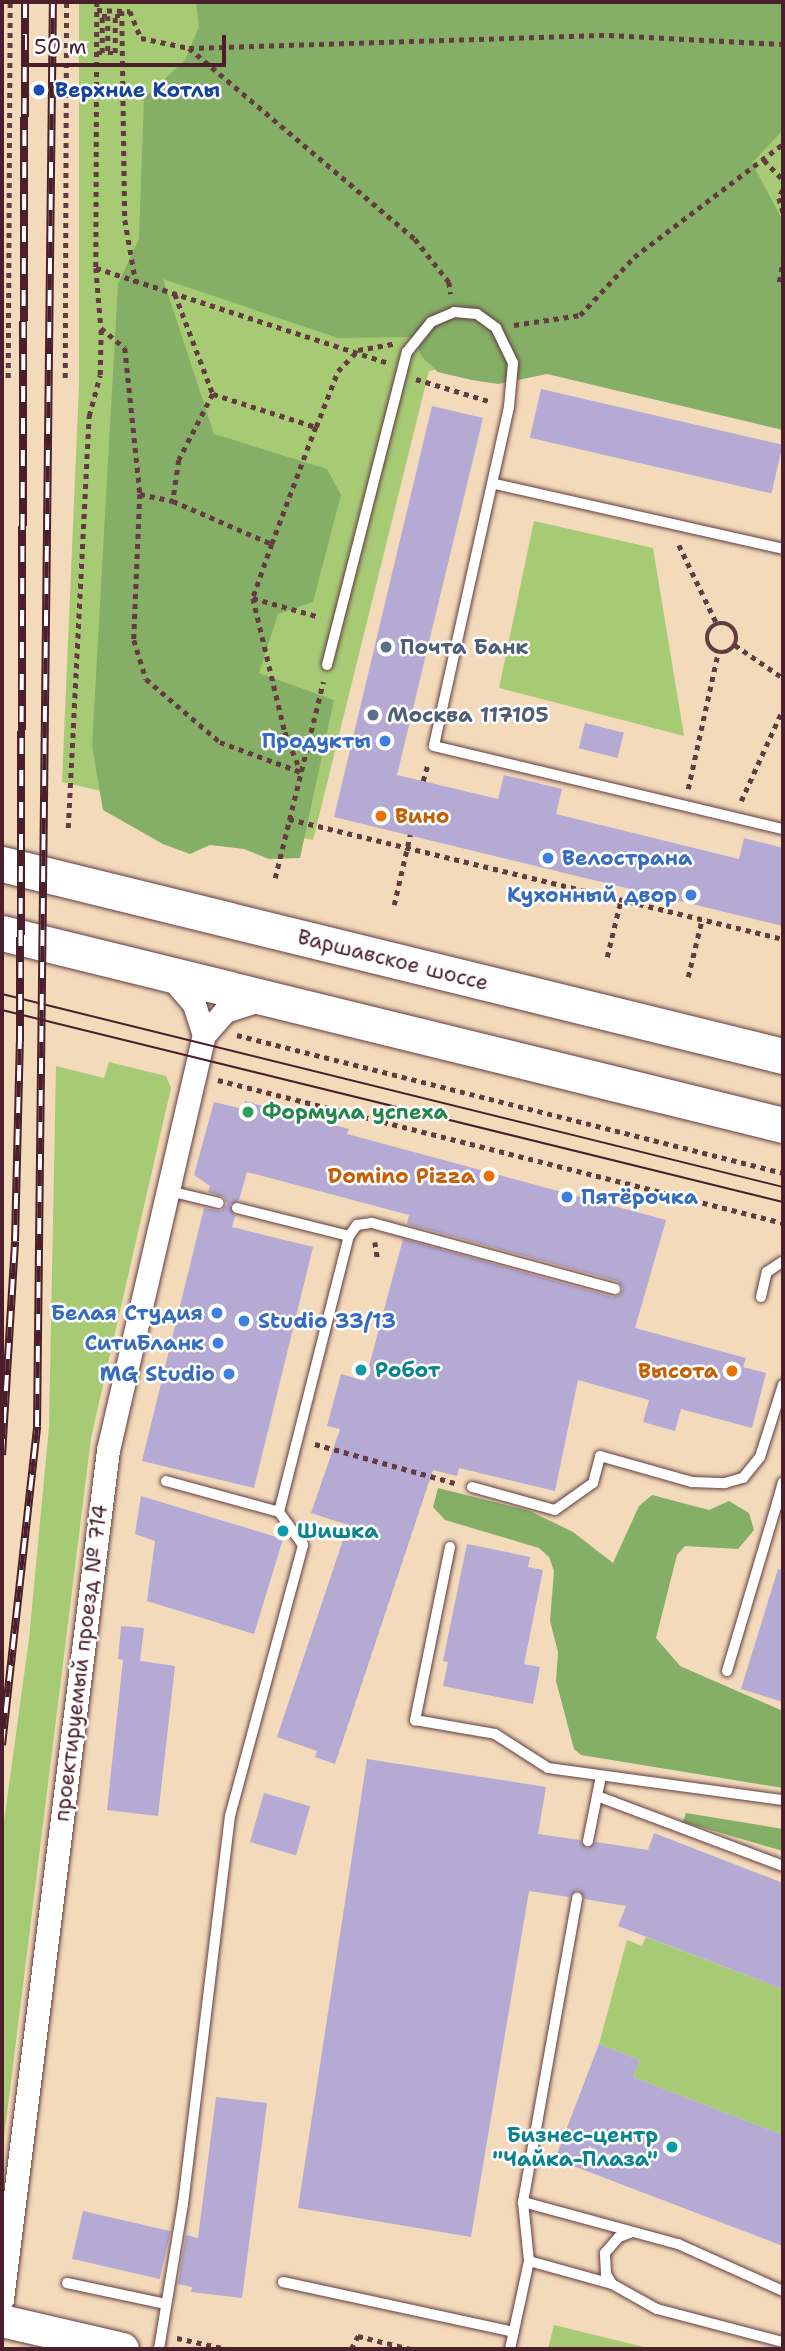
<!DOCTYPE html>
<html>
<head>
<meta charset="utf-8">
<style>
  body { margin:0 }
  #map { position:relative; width:785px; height:2351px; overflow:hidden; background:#f2daba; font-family:"Shantell Sans",sans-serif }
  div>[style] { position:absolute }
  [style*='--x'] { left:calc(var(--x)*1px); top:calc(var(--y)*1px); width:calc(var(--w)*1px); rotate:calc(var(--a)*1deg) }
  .green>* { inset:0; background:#a7cb75 }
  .forest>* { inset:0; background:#85af66 }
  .building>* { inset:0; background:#b4aad4; transform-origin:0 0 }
  .path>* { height:4.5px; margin-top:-2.25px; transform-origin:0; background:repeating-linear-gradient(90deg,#633b40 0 5px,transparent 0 10px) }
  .path>.ring { margin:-2.25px; padding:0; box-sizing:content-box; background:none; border:4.5px solid #633b40; border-radius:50% }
  .roads { filter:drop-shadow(0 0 2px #633b40) drop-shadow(0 0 2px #633b40) }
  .lane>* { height:10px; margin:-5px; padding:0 5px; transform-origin:5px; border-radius:5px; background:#fff }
  .street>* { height:23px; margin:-11.5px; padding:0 11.5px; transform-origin:11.5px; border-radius:11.5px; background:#fff }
  .secondary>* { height:32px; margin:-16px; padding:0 16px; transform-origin:16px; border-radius:16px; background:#fff }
  .primary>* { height:35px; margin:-17.5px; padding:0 17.5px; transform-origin:17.5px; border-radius:17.5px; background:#fff }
  .tram>* { height:2px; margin:-1px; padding:0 1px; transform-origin:1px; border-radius:1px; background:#4a1f2b }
  .rail>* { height:8px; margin-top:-4px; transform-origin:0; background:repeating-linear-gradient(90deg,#fff 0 16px,#4a1f2b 0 32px); box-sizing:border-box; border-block:2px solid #4a1f2b }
  .dots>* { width:19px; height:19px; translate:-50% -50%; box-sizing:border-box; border:4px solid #fff; border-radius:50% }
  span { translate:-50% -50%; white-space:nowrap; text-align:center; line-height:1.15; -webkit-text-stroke:5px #fff; paint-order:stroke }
  .transit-label { font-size:21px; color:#164399; font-weight:700 }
  .left { translate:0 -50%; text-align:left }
  .service-label { font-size:21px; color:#4e5e75; font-weight:700 }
  .shop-label { font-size:21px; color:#366cbe; font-weight:700 }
  .right { translate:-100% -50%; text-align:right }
  .food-label { font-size:21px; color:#c56008; font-weight:700 }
  .street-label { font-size:21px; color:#4a1f2b }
  .leisure-label { font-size:21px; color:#27864d; font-weight:700 }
  .culture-label { font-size:21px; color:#0d838f; font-weight:700 }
  .frame { position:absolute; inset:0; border:4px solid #4a1f2b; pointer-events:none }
  .scale { position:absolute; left:21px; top:35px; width:205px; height:32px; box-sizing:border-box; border:4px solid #4a1f2b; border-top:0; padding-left:9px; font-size:21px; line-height:24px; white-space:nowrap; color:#4a1f2b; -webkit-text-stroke:5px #fff; paint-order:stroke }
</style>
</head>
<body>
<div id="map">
  <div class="green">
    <i style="clip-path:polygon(79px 2px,384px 2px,783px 16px,783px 404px,533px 349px,429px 371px,313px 840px,62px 782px,79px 385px)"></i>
    <i style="clip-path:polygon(534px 521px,653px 548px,684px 736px,499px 688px)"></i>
    <i style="clip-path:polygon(109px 1062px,166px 1076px,171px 1088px,91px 1438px,2px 2154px,2px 1836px,29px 1639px,49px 1427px,56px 1066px,104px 1078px)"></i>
    <i style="clip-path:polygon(646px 1937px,783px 1989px,783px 2135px,633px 2077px,640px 2060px,599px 2044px,627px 1940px,642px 1946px)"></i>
    <i style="clip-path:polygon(554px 2325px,648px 2348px,655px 2349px,548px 2349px)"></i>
  </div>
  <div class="forest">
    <i style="clip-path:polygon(196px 2px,783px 2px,783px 130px,752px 163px,783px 221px,783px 430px,547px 374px,498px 384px,472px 380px,438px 372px,422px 357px,413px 337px,338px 338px,163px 279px,214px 434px,327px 469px,341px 495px,313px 602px,278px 614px,259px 673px,334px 700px,300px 858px,269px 859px,244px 849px,210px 845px,190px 854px,163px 844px,103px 810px,92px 746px,118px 284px,139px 239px,144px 98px,185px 60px,199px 27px)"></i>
    <i style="clip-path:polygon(438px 1488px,530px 1511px,573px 1532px,613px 1563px,639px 1506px,652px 1495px,709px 1510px,729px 1501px,749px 1513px,754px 1530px,738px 1549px,685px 1546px,677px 1555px,656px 1638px,680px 1666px,783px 1711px,783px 1788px,581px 1755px,574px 1749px,556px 1681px,558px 1652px,550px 1621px,554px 1571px,549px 1557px,539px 1548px,445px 1520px,433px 1507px)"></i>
    <i style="clip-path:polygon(686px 1813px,783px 1829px,783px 1851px,683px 1822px)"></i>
  </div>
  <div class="building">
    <i style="left:541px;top:389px;width:248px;height:50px;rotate:13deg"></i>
    <i style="clip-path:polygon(432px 406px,483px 418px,397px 775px,498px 799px,504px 775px,562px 789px,556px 814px,739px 859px,744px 838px,783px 848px,783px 926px,334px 817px)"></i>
    <i style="left:585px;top:723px;width:40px;height:26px;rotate:14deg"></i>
    <i style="clip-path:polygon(245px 1101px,349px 1129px,347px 1134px,666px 1220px,635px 1328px,746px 1358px,743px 1367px,766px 1373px,752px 1428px,681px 1409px,675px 1431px,643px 1422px,649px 1400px,578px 1380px,555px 1491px,459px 1468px,457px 1476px,433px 1470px,335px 1764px,315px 1757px,317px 1751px,277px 1737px,348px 1525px,311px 1513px,340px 1429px,327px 1426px,341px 1374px,365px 1381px,403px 1239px,613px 1297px,620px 1295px,623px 1288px,617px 1281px,407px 1224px,409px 1215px,247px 1172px,239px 1200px,230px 1205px,235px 1216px,232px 1227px,313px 1247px,254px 1488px,142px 1461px,204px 1208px,221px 1211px,227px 1204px,224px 1197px,208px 1192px,210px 1186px,194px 1175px,214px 1102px,243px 1109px)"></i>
    <i style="clip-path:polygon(141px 1496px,283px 1539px,254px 1634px,147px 1601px,155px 1541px,135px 1534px)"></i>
    <i style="clip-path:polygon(467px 1544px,530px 1557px,528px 1567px,543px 1570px,524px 1664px,540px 1667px,533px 1704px,443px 1686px,448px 1662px,443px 1661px)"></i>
    <i style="clip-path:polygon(778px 1569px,783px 1570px,783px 1702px,741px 1689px)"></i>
    <i style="clip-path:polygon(121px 1626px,144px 1628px,140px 1661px,175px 1666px,158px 1816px,107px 1810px,123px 1660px,118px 1659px)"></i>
    <i style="clip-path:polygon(367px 1759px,546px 1787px,538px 1834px,580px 1840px,587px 1849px,596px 1842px,648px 1850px,654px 1833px,783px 1883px,783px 1989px,618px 1926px,626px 1906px,585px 1899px,578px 1890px,569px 1897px,529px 1891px,471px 2237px,298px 2208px)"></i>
    <i style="left:264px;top:1793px;width:48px;height:51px;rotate:16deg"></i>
    <i style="clip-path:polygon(599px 2044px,640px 2060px,633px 2077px,783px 2135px,783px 2246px,555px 2159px)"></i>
    <i style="clip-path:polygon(216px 2097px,267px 2103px,242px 2298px,191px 2292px,192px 2287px,178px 2284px,186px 2235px,198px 2238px)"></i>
    <i style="left:83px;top:2211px;width:90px;height:49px;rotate:13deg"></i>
  </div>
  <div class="path">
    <i style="--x:97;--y:2;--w:266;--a:90.2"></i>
    <i style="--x:96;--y:268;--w:60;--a:85.2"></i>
    <i style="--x:101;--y:328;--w:31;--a:40"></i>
    <i style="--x:125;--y:348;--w:147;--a:84.1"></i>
    <i style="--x:140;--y:494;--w:146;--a:92.4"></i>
    <i style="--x:134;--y:640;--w:41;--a:72.9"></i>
    <i style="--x:146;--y:679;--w:97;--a:40.4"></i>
    <i style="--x:220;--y:742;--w:86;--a:20.3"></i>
    <i style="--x:97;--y:10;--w:33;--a:2"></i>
    <i style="--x:130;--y:11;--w:29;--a:68"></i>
    <i style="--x:141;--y:38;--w:49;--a:11.8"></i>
    <i style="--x:189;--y:48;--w:296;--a:40.2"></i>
    <i style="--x:415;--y:239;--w:55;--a:51.7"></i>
    <i style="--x:449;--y:282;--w:12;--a:81"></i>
    <i style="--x:122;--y:11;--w:209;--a:89.2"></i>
    <i style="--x:125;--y:220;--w:64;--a:80.1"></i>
    <i style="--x:189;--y:48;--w:420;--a:-1.8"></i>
    <i style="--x:609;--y:35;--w:174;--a:3"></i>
    <i style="--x:97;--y:53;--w:5;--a:0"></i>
    <i style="--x:102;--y:53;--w:37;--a:-90"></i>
    <i style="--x:102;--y:16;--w:6;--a:0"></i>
    <i style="--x:108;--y:16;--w:37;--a:90"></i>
    <i style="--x:108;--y:53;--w:7;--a:0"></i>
    <i style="--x:115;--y:53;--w:37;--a:-90"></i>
    <i style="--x:115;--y:16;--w:8;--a:0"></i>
    <i style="--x:764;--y:160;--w:28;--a:46"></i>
    <i style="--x:783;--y:190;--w:9;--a:117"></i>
    <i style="--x:779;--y:198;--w:15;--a:74"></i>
    <i style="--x:96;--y:268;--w:307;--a:18"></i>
    <i style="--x:779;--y:282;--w:21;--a:-79"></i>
    <i style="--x:175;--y:294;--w:107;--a:69.2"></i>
    <i style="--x:213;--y:394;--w:74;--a:117.3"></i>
    <i style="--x:179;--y:460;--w:41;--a:98.3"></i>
    <i style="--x:173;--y:501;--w:108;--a:23.5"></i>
    <i style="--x:272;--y:544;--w:57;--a:109.4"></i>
    <i style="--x:253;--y:598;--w:70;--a:15.8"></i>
    <i style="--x:514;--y:325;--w:67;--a:-8.6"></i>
    <i style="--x:580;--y:315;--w:79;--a:-47"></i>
    <i style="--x:634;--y:257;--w:187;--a:-37.2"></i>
    <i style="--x:8;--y:378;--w:376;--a:-89.7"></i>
    <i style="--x:65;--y:378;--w:376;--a:-89.8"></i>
    <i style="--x:416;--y:379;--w:79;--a:16.8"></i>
    <i style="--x:213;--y:394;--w:108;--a:17.8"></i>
    <i style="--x:316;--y:427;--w:125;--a:110.6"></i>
    <i style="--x:316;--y:427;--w:60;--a:-68.6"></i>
    <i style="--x:338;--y:371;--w:29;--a:-46"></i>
    <i style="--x:358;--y:350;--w:36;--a:-10"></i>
    <i style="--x:140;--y:494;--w:34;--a:12"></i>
    <i style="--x:679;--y:545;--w:88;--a:64.3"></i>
    <i style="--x:253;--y:598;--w:138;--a:76.6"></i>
    <i style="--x:285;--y:732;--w:43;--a:68.2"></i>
    <i class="ring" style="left:707px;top:623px;width:25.5px;height:25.5px"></i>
    <i style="--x:735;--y:645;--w:58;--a:34.5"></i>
    <i style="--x:423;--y:781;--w:19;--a:-74"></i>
    <i style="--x:688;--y:789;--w:139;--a:-77.6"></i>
    <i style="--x:741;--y:801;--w:101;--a:-65.5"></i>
    <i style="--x:289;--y:819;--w:508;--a:13.65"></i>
    <i style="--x:68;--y:828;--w:413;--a:-87.1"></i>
    <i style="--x:89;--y:416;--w:42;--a:-75"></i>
    <i style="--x:100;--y:375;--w:47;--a:-88.8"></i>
    <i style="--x:275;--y:878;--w:202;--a:-76.2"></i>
    <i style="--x:394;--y:905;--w:72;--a:-77.1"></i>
    <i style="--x:607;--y:957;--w:60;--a:-76.4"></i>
    <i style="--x:688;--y:977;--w:60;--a:-76.4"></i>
    <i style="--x:237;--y:1035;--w:563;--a:14.18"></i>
    <i style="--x:218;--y:1080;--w:583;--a:14.2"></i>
    <i style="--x:375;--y:1242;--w:19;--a:81"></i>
    <i style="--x:315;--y:1444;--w:145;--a:15.6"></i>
    <i style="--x:177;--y:2338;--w:51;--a:12.4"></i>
    <i style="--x:351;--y:2349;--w:15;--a:-62"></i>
    <i style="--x:358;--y:2336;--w:55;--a:13.8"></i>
  </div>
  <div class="roads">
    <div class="lane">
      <i style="--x:495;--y:484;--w:295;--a:12.7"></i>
      <i style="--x:327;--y:665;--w:323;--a:-75.7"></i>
      <i style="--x:407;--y:352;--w:38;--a:-51"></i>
      <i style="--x:431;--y:322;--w:25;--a:-23"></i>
      <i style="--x:454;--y:312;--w:23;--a:5"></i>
      <i style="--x:477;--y:314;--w:24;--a:36"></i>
      <i style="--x:496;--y:328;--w:39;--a:64"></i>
      <i style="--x:513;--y:363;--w:44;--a:95.2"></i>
      <i style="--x:509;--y:407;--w:347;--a:102.5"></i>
      <i style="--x:434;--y:746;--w:359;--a:13.4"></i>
      <i style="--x:169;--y:1191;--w:51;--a:13.5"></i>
      <i style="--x:237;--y:1208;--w:115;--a:14"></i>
      <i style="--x:349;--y:1236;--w:14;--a:-54"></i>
      <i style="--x:357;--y:1225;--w:15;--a:-8"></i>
      <i style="--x:372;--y:1223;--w:252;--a:15.2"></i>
      <i style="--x:761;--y:1297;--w:26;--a:-77"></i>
      <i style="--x:767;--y:1272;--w:18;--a:-34"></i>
      <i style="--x:166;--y:1481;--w:117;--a:15.3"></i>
      <i style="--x:279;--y:1512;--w:285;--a:-75.8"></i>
      <i style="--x:783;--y:1482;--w:22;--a:106"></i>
      <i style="--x:777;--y:1503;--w:6;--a:18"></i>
      <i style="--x:472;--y:1487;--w:86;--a:15.5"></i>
      <i style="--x:555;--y:1510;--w:47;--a:-35.4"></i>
      <i style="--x:593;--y:1483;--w:28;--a:-75"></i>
      <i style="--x:600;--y:1456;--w:96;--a:15.8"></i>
      <i style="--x:692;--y:1482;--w:33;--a:2"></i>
      <i style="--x:725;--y:1483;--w:19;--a:-16"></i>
      <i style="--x:743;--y:1478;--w:27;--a:-51"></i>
      <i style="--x:760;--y:1457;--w:76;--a:-72.3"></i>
      <i style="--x:450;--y:1547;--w:177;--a:101.4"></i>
      <i style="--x:415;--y:1720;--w:81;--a:9.9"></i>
      <i style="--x:495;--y:1734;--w:63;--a:32.7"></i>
      <i style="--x:548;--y:1768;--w:237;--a:7.8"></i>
      <i style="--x:727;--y:1671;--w:175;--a:-73.4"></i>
      <i style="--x:597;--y:1796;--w:199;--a:20.6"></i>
      <i style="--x:588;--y:1841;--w:66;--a:-78.7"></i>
      <i style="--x:523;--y:2202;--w:161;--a:15.2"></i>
      <i style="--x:678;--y:2244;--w:115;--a:24.1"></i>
      <i style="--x:529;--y:2261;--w:86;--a:15.5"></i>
      <i style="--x:612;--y:2284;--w:51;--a:29.1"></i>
      <i style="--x:657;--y:2309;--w:130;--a:14.7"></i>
      <i style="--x:283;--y:2282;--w:236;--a:12.2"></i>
      <i style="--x:67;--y:2283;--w:101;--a:12"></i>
      <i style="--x:612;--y:2284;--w:12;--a:-121"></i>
      <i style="--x:606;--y:2274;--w:21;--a:-93"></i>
      <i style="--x:605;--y:2253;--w:21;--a:-49"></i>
      <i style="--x:619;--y:2237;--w:12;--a:-20"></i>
      <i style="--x:159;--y:2349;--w:147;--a:-80.6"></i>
      <i style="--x:183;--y:2204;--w:391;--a:-83.1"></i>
      <i style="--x:230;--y:1816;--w:281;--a:-74.9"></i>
      <i style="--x:303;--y:1545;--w:41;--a:-126"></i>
      <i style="--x:510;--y:2349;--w:90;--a:-77.8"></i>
      <i style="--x:529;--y:2261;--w:59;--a:-95.8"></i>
      <i style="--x:523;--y:2202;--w:309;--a:-79.9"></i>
    </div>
    <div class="street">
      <i style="--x:204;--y:1035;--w:32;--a:-49"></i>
      <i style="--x:225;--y:1011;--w:38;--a:-18"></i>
      <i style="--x:2;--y:2299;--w:856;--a:-82.88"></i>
      <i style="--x:108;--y:1450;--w:426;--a:-77"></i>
      <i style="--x:204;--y:1035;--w:33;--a:-108"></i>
      <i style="--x:194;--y:1004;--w:37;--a:-131"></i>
    </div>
    <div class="secondary">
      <i style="--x:2;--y:2321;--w:124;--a:13"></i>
    </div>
    <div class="primary">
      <i style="--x:2;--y:864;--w:804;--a:13.81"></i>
      <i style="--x:2;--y:933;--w:804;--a:13.81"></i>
    </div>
  </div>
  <div class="tram">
    <i style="--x:2;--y:994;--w:804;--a:13.88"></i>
    <i style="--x:2;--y:1010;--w:804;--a:13.81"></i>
  </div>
  <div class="rail">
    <i style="--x:2;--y:1455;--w:214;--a:-86.5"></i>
    <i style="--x:15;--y:1241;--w:199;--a:-88.6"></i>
    <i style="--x:20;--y:1042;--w:1040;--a:-89.72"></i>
    <i style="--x:2;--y:1745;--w:321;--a:-83.7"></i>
    <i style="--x:37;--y:1426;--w:1424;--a:-89.36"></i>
  </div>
  <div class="dots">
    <i style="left:39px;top:90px;background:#1a4fb4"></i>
    <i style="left:386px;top:647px;background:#5c6f8a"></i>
    <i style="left:373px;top:715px;background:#5c6f8a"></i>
    <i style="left:385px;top:741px;background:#3f7fe0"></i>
    <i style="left:381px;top:816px;background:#e8710a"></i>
    <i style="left:548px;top:858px;background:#3f7fe0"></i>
    <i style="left:691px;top:895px;background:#3f7fe0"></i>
    <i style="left:248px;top:1112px;background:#2e9e5b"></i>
    <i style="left:489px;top:1176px;background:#e8710a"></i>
    <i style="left:567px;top:1197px;background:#3f7fe0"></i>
    <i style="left:217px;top:1313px;background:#3f7fe0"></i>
    <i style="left:244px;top:1321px;background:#3f7fe0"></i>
    <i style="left:218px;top:1343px;background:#3f7fe0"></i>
    <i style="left:361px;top:1370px;background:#0f9aa8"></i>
    <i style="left:732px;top:1371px;background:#e8710a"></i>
    <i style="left:229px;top:1374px;background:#3f7fe0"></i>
    <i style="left:283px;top:1531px;background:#0f9aa8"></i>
    <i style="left:672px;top:2147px;background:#0f9aa8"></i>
  </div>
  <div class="transit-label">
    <span class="left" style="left:55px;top:90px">Верхние Котлы</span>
  </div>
  <div class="service-label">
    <span class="left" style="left:400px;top:647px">Почта Банк</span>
    <span class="left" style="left:387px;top:715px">Москва 117105</span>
  </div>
  <div class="shop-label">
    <span class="right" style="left:371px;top:741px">Продукты</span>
    <span class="left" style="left:562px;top:858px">Велострана</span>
    <span class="right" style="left:677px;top:895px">Кухонный двор</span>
    <span class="left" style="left:581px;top:1197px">Пятёрочка</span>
    <span class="right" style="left:203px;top:1313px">Белая Студия</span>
    <span class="left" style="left:258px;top:1321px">Studio 33/13</span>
    <span class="right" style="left:204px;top:1343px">СитиБланк</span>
    <span class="right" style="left:215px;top:1374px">MG Studio</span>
  </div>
  <div class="food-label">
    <span class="left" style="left:395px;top:816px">Вино</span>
    <span class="right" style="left:475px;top:1176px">Domino Pizza</span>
    <span class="right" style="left:718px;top:1371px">Высота</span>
  </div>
  <div class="street-label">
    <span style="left:393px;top:960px;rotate:14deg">Варшавское шоссе</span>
    <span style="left:81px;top:1663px;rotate:-83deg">проектируемый проезд № 714</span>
  </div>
  <div class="leisure-label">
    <span class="left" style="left:262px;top:1112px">Формула успеха</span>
  </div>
  <div class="culture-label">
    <span class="left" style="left:375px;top:1370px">Робот</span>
    <span class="left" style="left:297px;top:1531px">Шишка</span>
    <span class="right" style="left:658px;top:2147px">Бизнес-центр<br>"Чайка-Плаза"</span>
  </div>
  <div class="frame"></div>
  <div class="scale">50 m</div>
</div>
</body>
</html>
